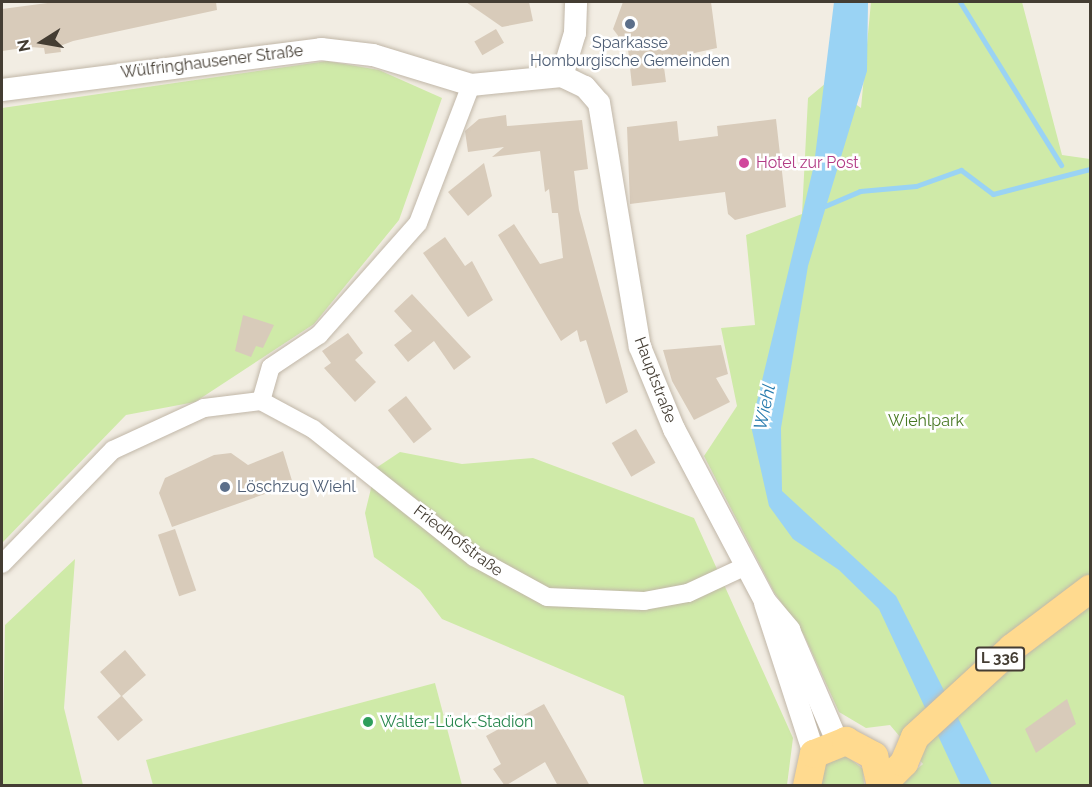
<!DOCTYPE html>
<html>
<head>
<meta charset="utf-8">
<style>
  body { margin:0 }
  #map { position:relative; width:1092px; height:787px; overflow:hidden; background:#f2ede3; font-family:Raleway,sans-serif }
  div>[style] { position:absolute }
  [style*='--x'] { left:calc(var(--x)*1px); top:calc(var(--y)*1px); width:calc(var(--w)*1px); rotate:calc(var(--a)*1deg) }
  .green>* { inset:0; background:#cfeaa8 }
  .water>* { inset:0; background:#9ad3f4 }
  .stream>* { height:5px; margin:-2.5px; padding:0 2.5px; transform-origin:2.5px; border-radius:2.5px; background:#9ad3f4 }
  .building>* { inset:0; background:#d8cbba; transform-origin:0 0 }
  .roads { filter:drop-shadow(0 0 2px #c1b7a8) drop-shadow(0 0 2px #c1b7a8) }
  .minor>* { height:18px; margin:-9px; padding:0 9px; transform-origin:9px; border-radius:9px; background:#fff }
  .tertiary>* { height:22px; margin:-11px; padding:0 11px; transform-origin:11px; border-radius:11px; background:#fff }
  .primary>* { height:28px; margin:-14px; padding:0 14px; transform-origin:14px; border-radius:14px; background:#ffda8f }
  .dots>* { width:16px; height:16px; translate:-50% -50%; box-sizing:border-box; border:3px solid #fff; border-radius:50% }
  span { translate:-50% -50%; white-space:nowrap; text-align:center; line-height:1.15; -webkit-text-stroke:5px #fff; paint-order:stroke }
  .shield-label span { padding:2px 4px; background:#fff; border:2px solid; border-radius:4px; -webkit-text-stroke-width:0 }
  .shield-label { font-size:15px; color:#443d33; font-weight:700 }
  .service-label { font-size:16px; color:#4e5e75 }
  .left { translate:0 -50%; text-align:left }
  .street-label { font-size:16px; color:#443d33 }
  .hotel-label { font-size:16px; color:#b23c85 }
  .park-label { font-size:16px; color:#487923 }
  .leisure-label { font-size:16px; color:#27864d }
  .water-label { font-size:18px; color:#267aad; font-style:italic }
  .frame { position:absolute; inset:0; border:3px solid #443d33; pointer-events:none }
  .north { position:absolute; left:12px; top:12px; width:60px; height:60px; -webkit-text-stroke:4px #fff; paint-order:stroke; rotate:259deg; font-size:16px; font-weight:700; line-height:24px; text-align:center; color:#443d33 }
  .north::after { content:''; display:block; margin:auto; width:21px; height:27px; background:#443d33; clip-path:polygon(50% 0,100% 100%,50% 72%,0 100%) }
</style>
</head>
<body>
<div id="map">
  <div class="green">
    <i style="clip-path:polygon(871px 2px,1022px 2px,1062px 155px,1090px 159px,1090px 785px,899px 785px,923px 764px,890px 725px,866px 728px,839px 712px,804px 635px,774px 592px,704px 456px,737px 406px,721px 328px,755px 325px,746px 235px,802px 214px,808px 98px,826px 83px,861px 108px)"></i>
    <i style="clip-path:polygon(327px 61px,379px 70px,442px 98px,399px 220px,314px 324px,195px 402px,126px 415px,2px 543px,2px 108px)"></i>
    <i style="clip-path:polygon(400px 452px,462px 464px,533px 458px,694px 518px,793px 738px,787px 785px,644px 785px,624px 696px,442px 619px,420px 590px,374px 557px,365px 513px,376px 468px)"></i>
    <i style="clip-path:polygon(75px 559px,64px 708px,83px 785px,2px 785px,5px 625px)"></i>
    <i style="clip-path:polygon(435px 683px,462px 785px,153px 785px,146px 760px)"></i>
    <i style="clip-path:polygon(845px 755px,863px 769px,864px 785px,821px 785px,823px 765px)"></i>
  </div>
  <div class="water">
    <i style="clip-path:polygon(834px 2px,868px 2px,867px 71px,808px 266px,781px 428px,782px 491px,896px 596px,992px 785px,961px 785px,879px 609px,839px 570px,793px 539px,769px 506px,751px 426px,814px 165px)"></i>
  </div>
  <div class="stream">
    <i style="--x:960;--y:2;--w:192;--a:58.2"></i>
    <i style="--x:825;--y:206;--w:38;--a:-23"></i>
    <i style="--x:860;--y:191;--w:56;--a:-5.1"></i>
    <i style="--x:916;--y:186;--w:48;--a:-19.6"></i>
    <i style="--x:961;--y:170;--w:40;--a:37"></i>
    <i style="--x:993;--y:194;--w:100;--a:-14.5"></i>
  </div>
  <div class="building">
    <i style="clip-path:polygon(55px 2px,216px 2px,217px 10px,73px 41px,60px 46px,61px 52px,45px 54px,44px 48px,30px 47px,2px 51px,2px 9px)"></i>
    <i style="clip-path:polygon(466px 2px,529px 2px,533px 21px,502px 27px)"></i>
    <i style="clip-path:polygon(623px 2px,711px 2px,717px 48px,663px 60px,666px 82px,632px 86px,628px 49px,613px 29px)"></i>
    <i style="left:496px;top:29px;width:16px;height:25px;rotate:60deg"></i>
    <i style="clip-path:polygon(506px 115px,507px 126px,582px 120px,588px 169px,574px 171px,579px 210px,628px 392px,606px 404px,586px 340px,580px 342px,577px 330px,561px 341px,498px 235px,514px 224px,540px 264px,563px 258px,558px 213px,552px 213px,549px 189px,545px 192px,540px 151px,492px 157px,504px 147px,468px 152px,465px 131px,479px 119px)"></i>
    <i style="clip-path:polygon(776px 119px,786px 207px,735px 220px,728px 214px,725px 192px,630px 204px,627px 127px,677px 121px,679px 141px,718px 136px,717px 126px)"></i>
    <i style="clip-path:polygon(484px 163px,492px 196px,468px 216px,448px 192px)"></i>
    <i style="clip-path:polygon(445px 237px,465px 266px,472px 261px,493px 300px,468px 317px,423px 253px)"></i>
    <i style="clip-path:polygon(412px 294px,471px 357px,454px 370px,434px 341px,408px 362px,394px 345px,412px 331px,394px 311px)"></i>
    <i style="clip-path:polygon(243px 315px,274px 325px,263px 348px,256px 346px,251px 357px,235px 351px)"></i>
    <i style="clip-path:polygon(348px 333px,363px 353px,355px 360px,376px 382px,355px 402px,324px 368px,331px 363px,322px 351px)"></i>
    <i style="clip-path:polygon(721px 345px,728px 374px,716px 378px,730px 402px,694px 420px,672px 381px,663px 350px)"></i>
    <i style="left:406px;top:396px;width:42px;height:23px;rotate:52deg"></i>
    <i style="left:636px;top:429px;width:39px;height:28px;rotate:60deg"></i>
    <i style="clip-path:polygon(283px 451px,293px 484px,172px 527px,159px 493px,165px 478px,214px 455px,231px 453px,248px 465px)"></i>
    <i style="left:175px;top:529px;width:65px;height:18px;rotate:71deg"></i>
    <i style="clip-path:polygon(125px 650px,146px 675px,122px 696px,143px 720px,118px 741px,97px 717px,121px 696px,100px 672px)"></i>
    <i style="clip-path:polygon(1067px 699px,1076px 724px,1036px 753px,1025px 729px)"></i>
    <i style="clip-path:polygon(544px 704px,570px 750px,590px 786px,558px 786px,545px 762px,505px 786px,493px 769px,501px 764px,486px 736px)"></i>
  </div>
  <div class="roads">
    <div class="minor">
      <i style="--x:261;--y:401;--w:59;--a:28.3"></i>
      <i style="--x:313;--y:429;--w:206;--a:38.5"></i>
      <i style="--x:474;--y:557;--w:83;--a:28.7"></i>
      <i style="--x:547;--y:597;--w:97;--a:2.4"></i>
      <i style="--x:644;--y:601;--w:45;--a:-10.3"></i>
      <i style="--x:688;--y:593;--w:66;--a:-25"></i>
      <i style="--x:2;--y:564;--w:159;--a:-45.8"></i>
      <i style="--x:113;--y:450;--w:100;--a:-24.8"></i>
      <i style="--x:204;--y:408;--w:57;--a:-7"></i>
      <i style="--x:261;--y:401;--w:35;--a:-74"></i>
      <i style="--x:271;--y:367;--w:58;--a:-33.7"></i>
      <i style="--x:319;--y:335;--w:149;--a:-48.5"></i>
      <i style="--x:418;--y:223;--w:148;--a:-69"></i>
    </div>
    <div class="tertiary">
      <i style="--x:562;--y:76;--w:45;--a:-73.2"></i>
      <i style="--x:575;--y:33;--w:31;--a:-88"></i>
      <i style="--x:2;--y:90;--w:322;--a:-7.3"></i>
      <i style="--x:321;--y:49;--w:52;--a:6.6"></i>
      <i style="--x:373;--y:55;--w:102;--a:17"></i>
      <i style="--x:471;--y:85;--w:91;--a:-5.6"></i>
      <i style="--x:562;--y:76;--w:25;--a:26"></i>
      <i style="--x:585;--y:87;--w:21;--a:49"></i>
      <i style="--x:599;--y:103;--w:247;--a:80.5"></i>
      <i style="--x:640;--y:347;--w:89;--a:67.5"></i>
      <i style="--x:674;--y:429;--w:195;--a:62.1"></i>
      <i style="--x:765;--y:601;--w:38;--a:50"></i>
      <i style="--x:789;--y:630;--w:121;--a:66.6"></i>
      <i style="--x:765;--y:603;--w:159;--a:72"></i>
    </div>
    <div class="primary">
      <i style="--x:807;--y:786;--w:33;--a:-78"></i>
      <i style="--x:814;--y:754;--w:35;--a:-22"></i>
      <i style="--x:846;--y:741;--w:32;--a:28"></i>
      <i style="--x:874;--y:756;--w:31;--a:77"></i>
      <i style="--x:881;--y:786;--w:33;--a:-45"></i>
      <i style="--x:904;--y:763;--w:28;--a:-67"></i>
      <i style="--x:915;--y:737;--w:132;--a:-42.5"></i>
      <i style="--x:1012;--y:648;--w:98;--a:-37.1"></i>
    </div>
  </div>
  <div class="dots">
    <i style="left:630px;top:24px;background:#5c6f8a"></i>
    <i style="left:744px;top:163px;background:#d1479c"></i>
    <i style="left:225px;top:487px;background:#5c6f8a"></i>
    <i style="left:368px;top:722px;background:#2e9e5b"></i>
  </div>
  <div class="shield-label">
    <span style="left:1000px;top:659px">L 336</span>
  </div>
  <div class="service-label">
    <span style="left:630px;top:52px">Sparkasse<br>Homburgische Gemeinden</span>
    <span class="left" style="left:237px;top:487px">Löschzug Wiehl</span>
  </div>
  <div class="street-label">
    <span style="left:212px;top:62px;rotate:-7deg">Wülfringhausener Straße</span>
    <span style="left:655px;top:380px;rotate:69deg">Hauptstraße</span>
    <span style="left:458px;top:541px;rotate:37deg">Friedhofstraße</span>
  </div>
  <div class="hotel-label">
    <span class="left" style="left:756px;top:163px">Hotel zur Post</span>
  </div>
  <div class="park-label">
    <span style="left:926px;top:421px">Wiehlpark</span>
  </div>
  <div class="leisure-label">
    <span class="left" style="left:380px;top:722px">Walter-Lück-Stadion</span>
  </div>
  <div class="water-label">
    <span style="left:765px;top:407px;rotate:-78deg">Wiehl</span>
  </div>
  <div class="frame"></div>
  <div class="north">N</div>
</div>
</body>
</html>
